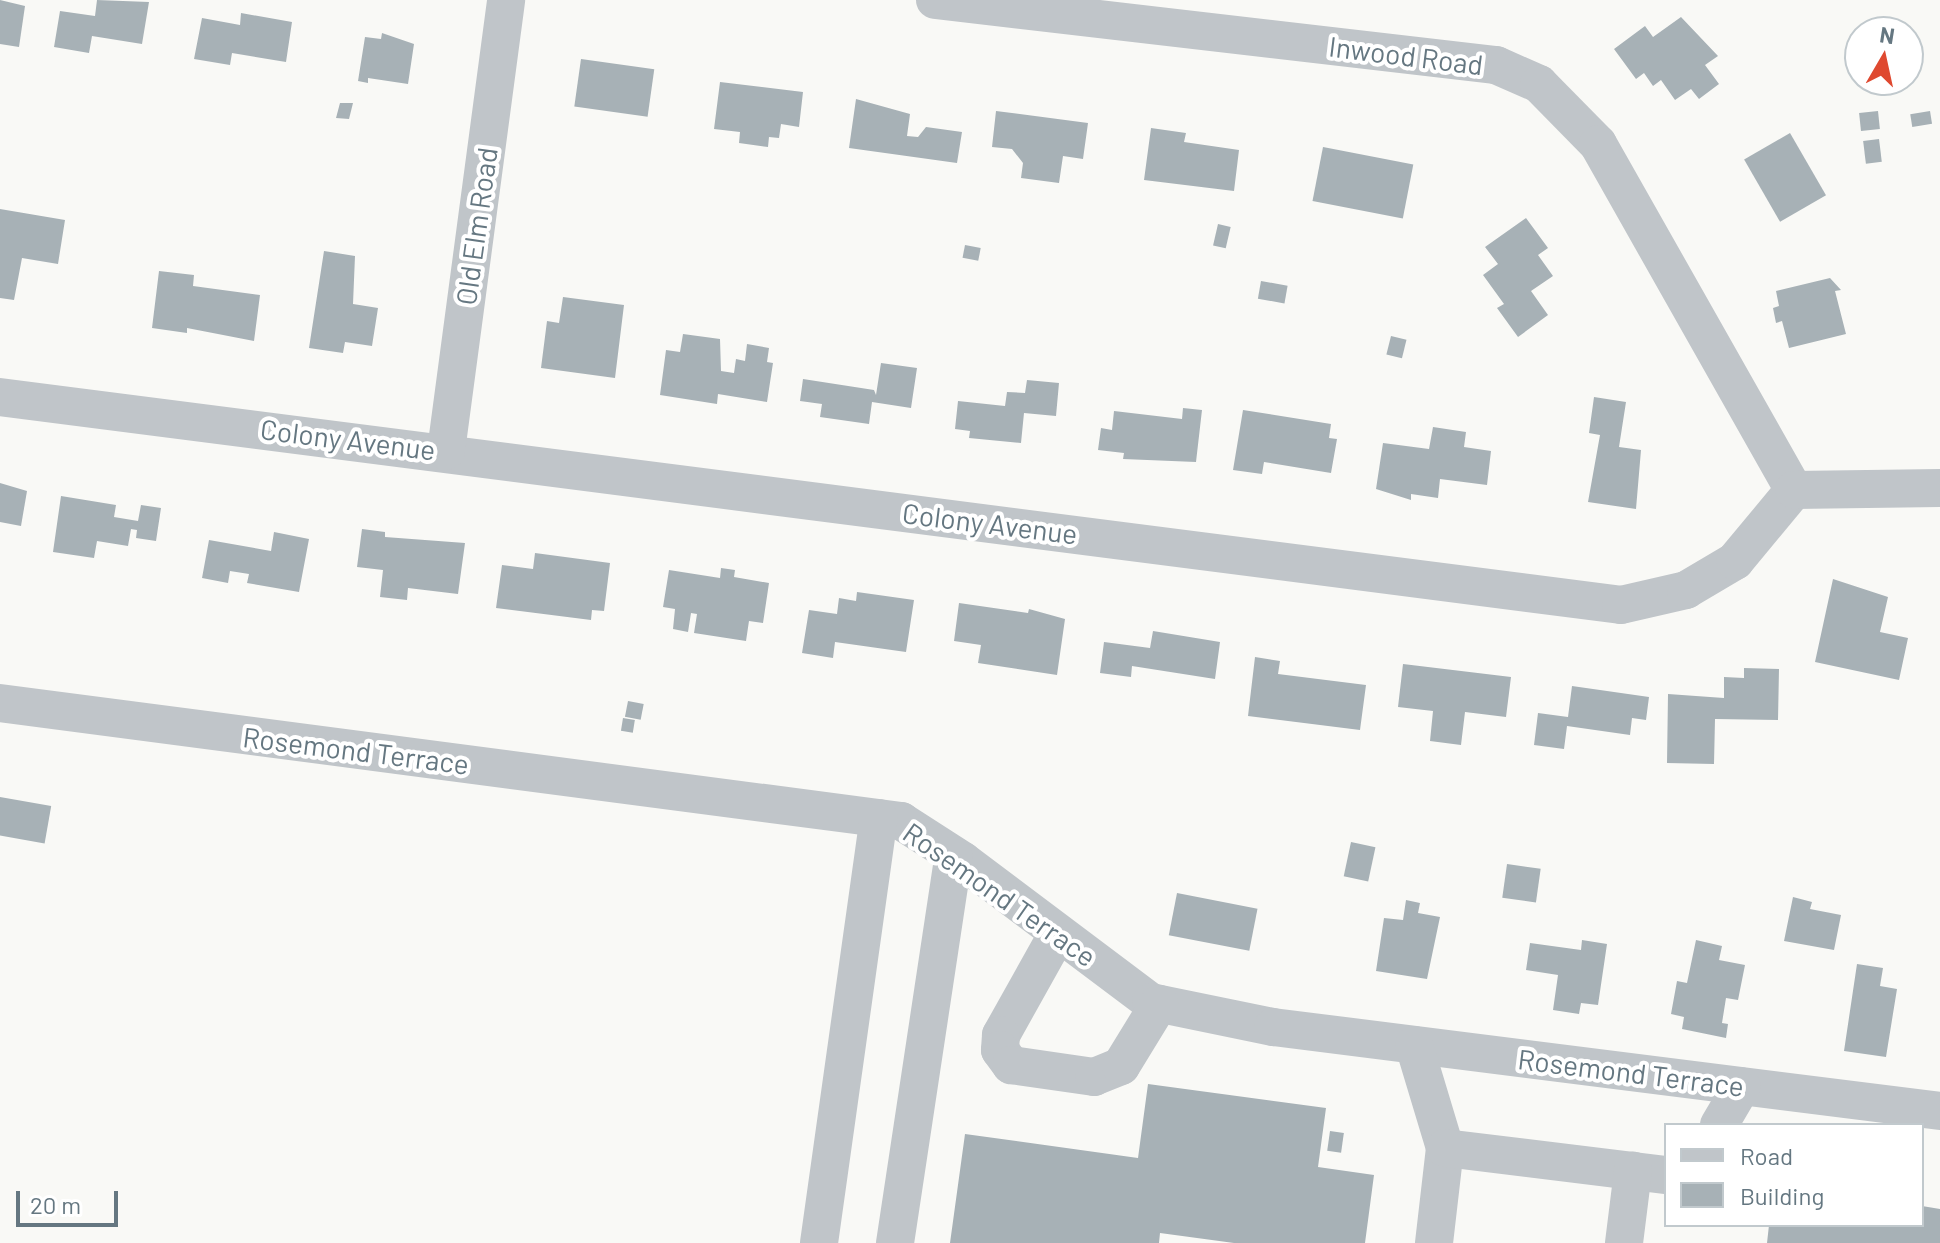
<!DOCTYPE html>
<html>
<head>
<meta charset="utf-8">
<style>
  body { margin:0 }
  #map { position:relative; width:1940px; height:1243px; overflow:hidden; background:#f9f9f6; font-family:Barlow,sans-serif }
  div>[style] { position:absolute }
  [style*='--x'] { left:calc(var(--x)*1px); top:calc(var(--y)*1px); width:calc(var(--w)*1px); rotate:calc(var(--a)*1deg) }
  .building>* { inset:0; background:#a7b1b6; transform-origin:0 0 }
  .minor>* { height:38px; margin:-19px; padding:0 19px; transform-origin:19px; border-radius:19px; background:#c0c5c9 }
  span { translate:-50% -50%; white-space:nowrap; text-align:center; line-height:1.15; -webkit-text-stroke:8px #fff; paint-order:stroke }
  .street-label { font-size:28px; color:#657781 }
  .legend { position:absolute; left:1664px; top:1123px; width:260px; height:104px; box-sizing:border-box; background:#fff; border:2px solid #c1c9cd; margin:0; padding:10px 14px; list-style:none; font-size:24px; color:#657781 }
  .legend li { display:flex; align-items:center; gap:16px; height:40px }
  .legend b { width:40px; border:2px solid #c1c9cd }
  .north { position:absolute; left:1844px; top:16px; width:80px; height:80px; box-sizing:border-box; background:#fff; border:2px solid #c1c9cd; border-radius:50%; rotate:9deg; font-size:22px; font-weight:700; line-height:32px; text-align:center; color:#657781 }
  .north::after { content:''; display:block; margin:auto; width:28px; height:36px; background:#df4930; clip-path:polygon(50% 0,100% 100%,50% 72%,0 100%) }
  .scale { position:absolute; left:16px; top:1191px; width:102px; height:36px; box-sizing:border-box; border:4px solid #657781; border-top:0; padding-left:10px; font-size:24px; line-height:28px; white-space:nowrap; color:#657781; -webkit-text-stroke:6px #fff; paint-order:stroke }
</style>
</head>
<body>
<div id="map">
  <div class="building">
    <i style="clip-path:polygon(0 0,25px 6px,19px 47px,0 44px)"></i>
    <i style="clip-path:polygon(97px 0,149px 2px,142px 44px,92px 36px,89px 53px,54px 47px,60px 11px,95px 16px)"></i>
    <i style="clip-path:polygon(241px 13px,292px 22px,286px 62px,232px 53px,230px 65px,194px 59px,202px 18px,240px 25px)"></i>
    <i style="clip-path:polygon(1681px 17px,1718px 56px,1705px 65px,1719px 84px,1699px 99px,1691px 89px,1675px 100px,1661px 80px,1653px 86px,1644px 73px,1636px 79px,1614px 49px,1645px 26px,1653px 37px)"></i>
    <i style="clip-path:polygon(382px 33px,414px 44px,408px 84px,368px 78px,368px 83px,358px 81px,365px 37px,381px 39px)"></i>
    <i style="left:581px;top:59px;width:74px;height:48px;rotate:8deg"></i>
    <i style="clip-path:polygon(720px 82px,803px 92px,799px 127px,781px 124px,779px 138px,769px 137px,768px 147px,739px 143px,740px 132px,714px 129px)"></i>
    <i style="clip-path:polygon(856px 99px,910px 114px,907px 136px,918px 137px,926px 127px,962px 132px,957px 163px,849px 148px)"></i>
    <i style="clip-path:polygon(340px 103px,353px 103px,349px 119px,336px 118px)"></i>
    <i style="clip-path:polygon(996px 111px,1088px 123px,1083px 159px,1063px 156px,1059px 183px,1021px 178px,1023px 163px,1012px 149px,992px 147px)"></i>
    <i style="left:1878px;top:111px;width:18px;height:19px;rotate:84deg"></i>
    <i style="left:1930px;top:111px;width:13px;height:20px;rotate:81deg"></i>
    <i style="clip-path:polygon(1151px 128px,1186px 133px,1184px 142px,1239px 150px,1234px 191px,1144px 180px)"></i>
    <i style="left:1790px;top:133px;width:72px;height:53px;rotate:60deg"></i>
    <i style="left:1879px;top:139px;width:23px;height:16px;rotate:83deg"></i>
    <i style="left:1323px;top:147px;width:92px;height:55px;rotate:11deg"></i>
    <i style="clip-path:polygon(0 209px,65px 220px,58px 264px,22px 258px,14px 300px,0 298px)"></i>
    <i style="clip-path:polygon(1526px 218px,1548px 248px,1538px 255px,1553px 276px,1531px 291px,1548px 315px,1518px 337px,1497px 308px,1504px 304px,1483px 275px,1498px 264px,1485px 247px)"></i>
    <i style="left:1218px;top:224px;width:13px;height:22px;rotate:13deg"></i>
    <i style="left:965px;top:245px;width:16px;height:13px;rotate:11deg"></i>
    <i style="clip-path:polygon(324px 251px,355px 256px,353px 304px,378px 308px,372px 346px,345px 342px,343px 353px,309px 348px)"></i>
    <i style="clip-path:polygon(159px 271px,194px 275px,193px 286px,260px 295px,254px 341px,187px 328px,187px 333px,152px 328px)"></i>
    <i style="clip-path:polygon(1830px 278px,1841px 290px,1835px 291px,1846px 334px,1789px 348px,1782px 321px,1776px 323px,1773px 308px,1779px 306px,1776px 291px)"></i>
    <i style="left:1261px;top:281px;width:27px;height:18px;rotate:10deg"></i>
    <i style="clip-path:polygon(563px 297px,624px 305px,615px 378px,541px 368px,547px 321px,559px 323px)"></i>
    <i style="clip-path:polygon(683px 334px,720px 339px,721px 371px,734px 373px,736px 359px,745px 361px,747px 344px,769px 348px,767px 362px,773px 363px,767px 402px,718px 394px,717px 404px,660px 395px,666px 350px,680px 352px)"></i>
    <i style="left:1391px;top:336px;width:16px;height:19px;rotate:14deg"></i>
    <i style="clip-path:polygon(881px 363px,917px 368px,911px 408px,872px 402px,869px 424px,820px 417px,822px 404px,800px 401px,803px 379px,874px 390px,876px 395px)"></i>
    <i style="clip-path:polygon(1027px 380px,1059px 383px,1056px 416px,1024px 413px,1021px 443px,969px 438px,970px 431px,955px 429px,958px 401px,1005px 406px,1007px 392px,1025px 393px)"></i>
    <i style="clip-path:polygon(1594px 397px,1626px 402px,1619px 447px,1641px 450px,1636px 509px,1588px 502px,1600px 435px,1589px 433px)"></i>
    <i style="clip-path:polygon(1183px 408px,1202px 410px,1196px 462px,1123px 459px,1124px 453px,1098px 450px,1101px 428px,1112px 430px,1114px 411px,1182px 419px)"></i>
    <i style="clip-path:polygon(1243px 410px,1331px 424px,1329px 438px,1337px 439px,1331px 473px,1264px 462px,1262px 474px,1233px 470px)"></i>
    <i style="clip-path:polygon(1433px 427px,1466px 432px,1464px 447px,1491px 451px,1487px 485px,1440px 479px,1438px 498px,1411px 494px,1411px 500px,1376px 489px,1383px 443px,1429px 449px)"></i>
    <i style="clip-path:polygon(0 483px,27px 491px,21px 526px,0 522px)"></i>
    <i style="clip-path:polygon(61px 496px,116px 505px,114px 517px,138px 521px,141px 505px,161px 508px,156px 541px,136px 538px,137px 530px,131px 529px,128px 546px,97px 541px,94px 558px,53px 552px)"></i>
    <i style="clip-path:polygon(362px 529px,385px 532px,385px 537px,465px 543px,458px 594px,408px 588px,407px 600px,380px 597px,383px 570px,357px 567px)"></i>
    <i style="clip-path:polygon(274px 532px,309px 539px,299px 592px,247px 583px,249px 574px,230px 571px,228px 583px,202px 578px,209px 540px,271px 551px)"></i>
    <i style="clip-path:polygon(535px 553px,610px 563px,604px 611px,592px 610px,591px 620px,496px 608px,502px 565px,533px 569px)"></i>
    <i style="clip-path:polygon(721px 568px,735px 570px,734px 577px,769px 583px,763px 623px,749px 621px,746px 641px,694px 633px,697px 614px,691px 613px,688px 632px,673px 629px,675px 609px,663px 607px,669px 570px,720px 578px)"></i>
    <i style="clip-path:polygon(1833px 579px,1888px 597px,1880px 632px,1908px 638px,1899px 680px,1815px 662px)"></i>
    <i style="clip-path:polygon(857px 592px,914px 600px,906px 652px,835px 642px,833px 658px,802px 653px,809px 610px,837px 614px,839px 598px,856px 601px)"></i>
    <i style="clip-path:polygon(959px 603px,1028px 613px,1029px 609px,1065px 619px,1057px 675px,978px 663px,981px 645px,954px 641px)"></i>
    <i style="clip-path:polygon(1153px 631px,1220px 642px,1215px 679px,1132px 666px,1131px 677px,1100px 673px,1104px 642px,1150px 648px)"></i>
    <i style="clip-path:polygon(1255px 657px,1280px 661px,1278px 674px,1366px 685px,1360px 730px,1248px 716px)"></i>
    <i style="clip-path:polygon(1403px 664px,1511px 677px,1506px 717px,1465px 712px,1461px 745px,1430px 741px,1433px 711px,1398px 707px)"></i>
    <i style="clip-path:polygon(1744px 668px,1779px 669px,1778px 720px,1715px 719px,1714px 764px,1667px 763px,1668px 694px,1724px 698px,1724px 677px,1744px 678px)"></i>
    <i style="clip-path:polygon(1572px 686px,1649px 697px,1646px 720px,1632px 718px,1630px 735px,1567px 726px,1564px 749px,1534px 745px,1538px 713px,1568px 717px)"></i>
    <i style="left:628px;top:701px;width:16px;height:16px;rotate:11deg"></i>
    <i style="left:623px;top:718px;width:12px;height:13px;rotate:9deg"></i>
    <i style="left:0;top:797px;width:52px;height:38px;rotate:10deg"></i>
    <i style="left:1351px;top:842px;width:25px;height:35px;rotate:12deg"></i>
    <i style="left:1507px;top:864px;width:34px;height:34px;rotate:8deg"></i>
    <i style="left:1177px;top:893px;width:82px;height:43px;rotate:11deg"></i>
    <i style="clip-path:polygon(1793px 897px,1812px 902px,1810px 909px,1841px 915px,1834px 950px,1784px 941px)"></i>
    <i style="clip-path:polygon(1406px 900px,1420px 903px,1418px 913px,1440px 917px,1427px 979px,1376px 971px,1384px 918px,1403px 920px)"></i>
    <i style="clip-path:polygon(1582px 940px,1607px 944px,1598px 1005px,1581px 1003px,1579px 1014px,1553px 1010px,1558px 975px,1526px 970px,1530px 943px,1581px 950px)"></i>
    <i style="clip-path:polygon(1696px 940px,1722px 946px,1719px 960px,1745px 965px,1738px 1000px,1726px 998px,1722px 1023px,1728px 1024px,1726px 1038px,1682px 1029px,1684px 1017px,1671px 1014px,1677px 981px,1687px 983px)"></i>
    <i style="clip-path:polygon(1857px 964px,1883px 968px,1880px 986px,1897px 989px,1886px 1057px,1844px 1051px)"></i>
    <i style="clip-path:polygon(1148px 1084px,1326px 1108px,1318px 1167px,1374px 1175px,1365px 1243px,1234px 1243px,1160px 1233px,1159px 1243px,950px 1243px,965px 1134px,1138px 1158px)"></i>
    <i style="left:1330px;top:1131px;width:14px;height:20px;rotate:8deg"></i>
    <i style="clip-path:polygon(1922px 1206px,1940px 1209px,1940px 1243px,1767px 1243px,1769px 1225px,1922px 1225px)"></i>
  </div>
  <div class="minor">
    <i style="--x:935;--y:0;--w:565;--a:6.61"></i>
    <i style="--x:1496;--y:65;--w:47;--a:23.8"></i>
    <i style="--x:1539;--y:84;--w:84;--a:45.5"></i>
    <i style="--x:1598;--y:144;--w:398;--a:60.5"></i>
    <i style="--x:0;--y:397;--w:1634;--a:7.31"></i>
    <i style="--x:1621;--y:605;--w:67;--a:-13"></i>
    <i style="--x:1686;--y:590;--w:57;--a:-30.6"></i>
    <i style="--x:1735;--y:561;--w:92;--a:-50.3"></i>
    <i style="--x:1794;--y:490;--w:146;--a:-0.8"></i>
    <i style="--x:446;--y:451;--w:455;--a:-82.4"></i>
    <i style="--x:0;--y:703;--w:909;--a:7.46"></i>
    <i style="--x:901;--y:821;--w:74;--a:32.8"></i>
    <i style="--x:963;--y:861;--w:235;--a:36.9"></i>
    <i style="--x:1151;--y:1002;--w:125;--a:11.6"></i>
    <i style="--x:1273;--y:1027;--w:672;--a:7.18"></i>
    <i style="--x:1058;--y:933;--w:117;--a:119.2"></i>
    <i style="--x:1001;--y:1035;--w:15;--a:94"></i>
    <i style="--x:1000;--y:1050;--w:19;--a:54"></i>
    <i style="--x:1011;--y:1065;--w:84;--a:8.2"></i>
    <i style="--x:1094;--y:1077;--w:29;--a:-22"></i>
    <i style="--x:1121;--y:1066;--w:73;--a:-58.5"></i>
    <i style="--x:1414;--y:1045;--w:108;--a:73.2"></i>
    <i style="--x:1445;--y:1148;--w:96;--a:96.6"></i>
    <i style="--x:1719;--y:1125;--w:45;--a:-59.5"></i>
    <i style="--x:1445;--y:1148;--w:223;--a:7"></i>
    <i style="--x:819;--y:1243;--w:429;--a:-82"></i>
    <i style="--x:895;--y:1243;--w:392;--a:-81.4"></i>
    <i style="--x:1624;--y:1243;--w:73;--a:-82.9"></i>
  </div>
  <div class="street-label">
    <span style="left:1406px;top:55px;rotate:7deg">Inwood Road</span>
    <span style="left:476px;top:226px;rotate:-82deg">Old Elm Road</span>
    <span style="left:348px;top:439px;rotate:7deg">Colony Avenue</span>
    <span style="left:990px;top:523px;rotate:7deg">Colony Avenue</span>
    <span style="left:356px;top:750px;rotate:7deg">Rosemond Terrace</span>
    <span style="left:1000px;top:894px;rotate:35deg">Rosemond Terrace</span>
    <span style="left:1631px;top:1072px;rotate:7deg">Rosemond Terrace</span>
  </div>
  <ul class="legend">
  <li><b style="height:10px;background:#c0c5c9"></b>Road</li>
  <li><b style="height:22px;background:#a7b1b6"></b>Building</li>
  </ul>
  <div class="north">N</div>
  <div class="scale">20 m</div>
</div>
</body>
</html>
